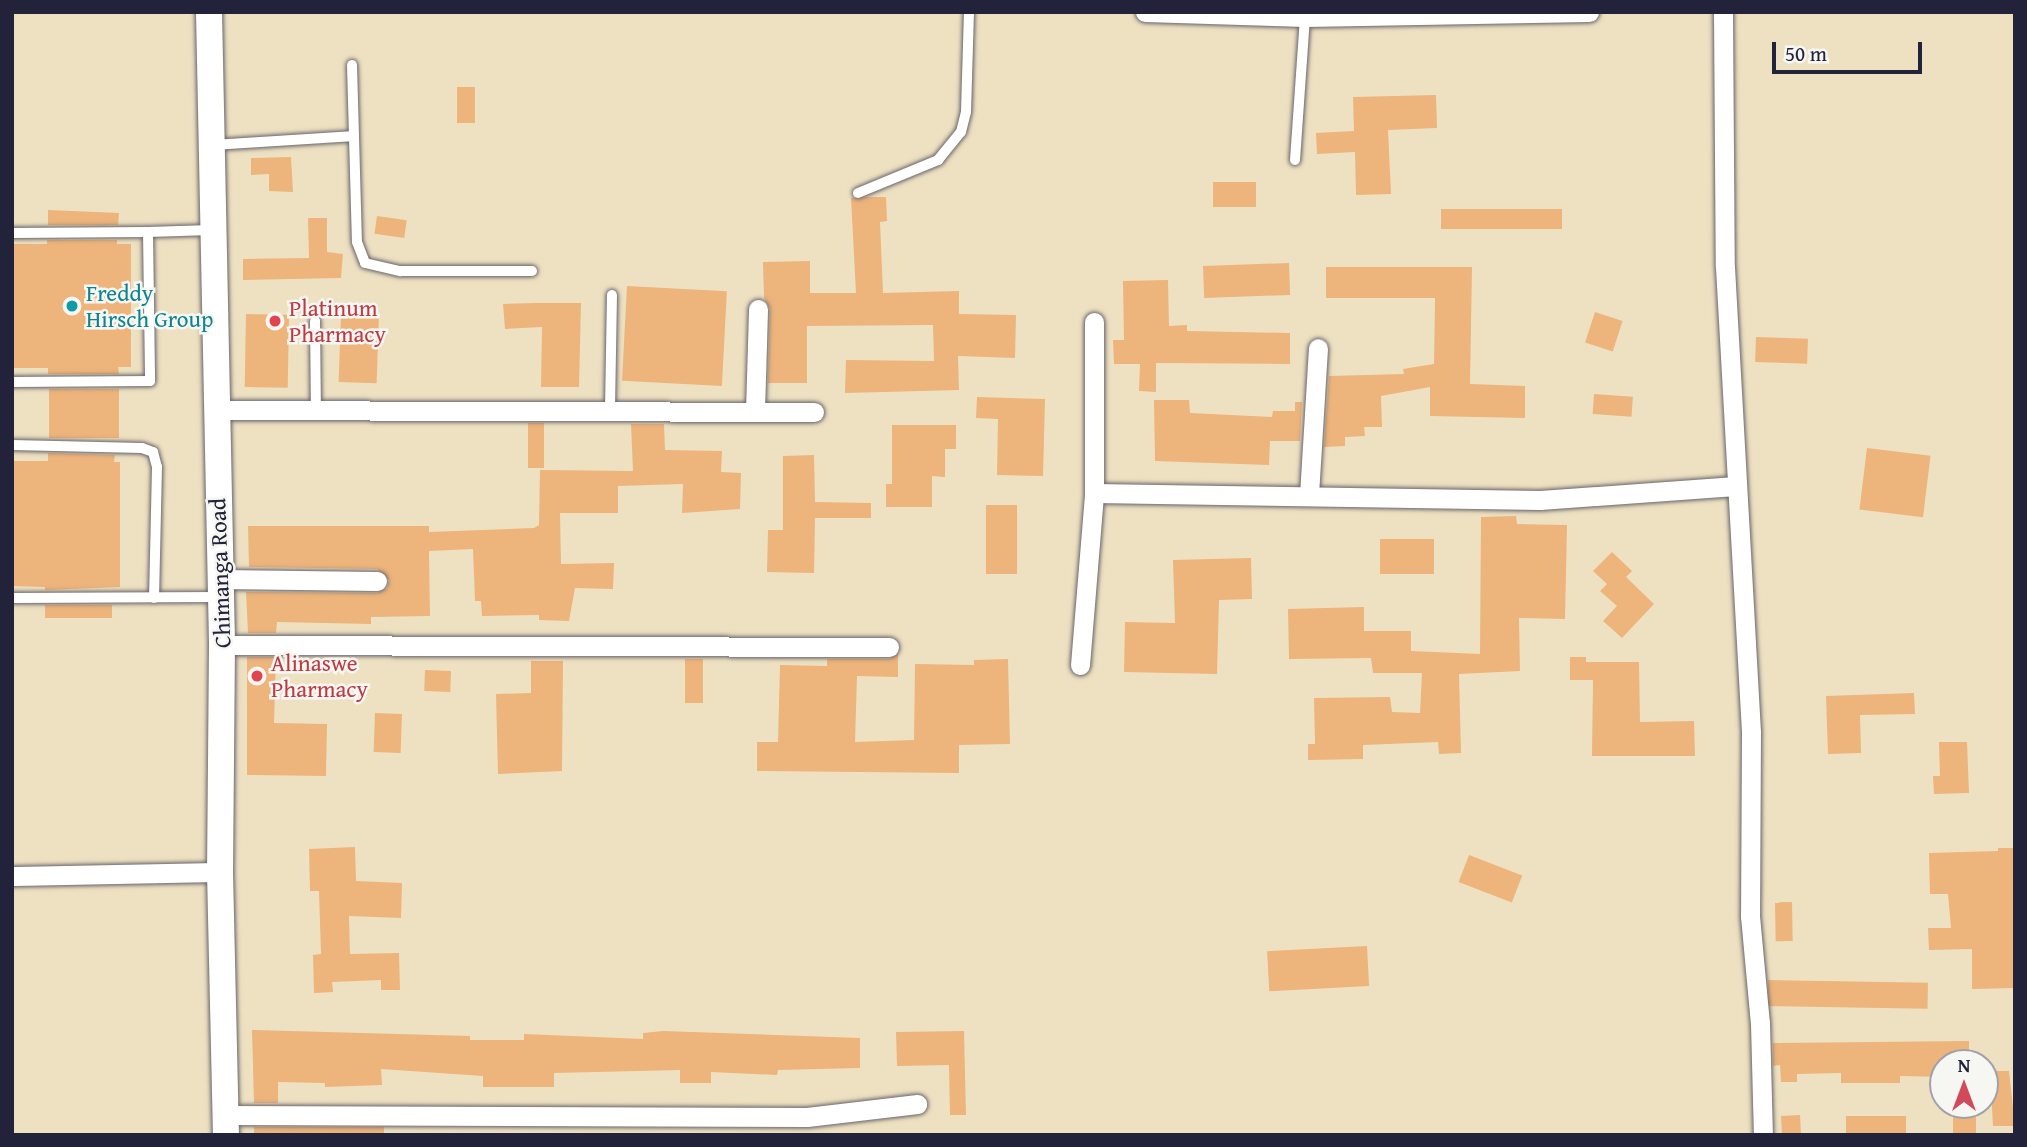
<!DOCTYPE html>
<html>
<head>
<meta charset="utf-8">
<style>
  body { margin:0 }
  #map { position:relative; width:2027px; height:1147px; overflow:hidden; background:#eee1c2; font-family:"Gentium Book Plus",serif }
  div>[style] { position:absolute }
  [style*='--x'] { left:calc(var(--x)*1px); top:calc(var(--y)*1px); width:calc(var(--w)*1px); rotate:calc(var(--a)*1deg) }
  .building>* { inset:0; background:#edb47c; transform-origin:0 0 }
  .roads { filter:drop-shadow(0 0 2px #69656a) drop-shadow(0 0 2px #69656a) }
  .lane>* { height:10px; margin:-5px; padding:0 5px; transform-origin:5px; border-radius:5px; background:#fff }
  .street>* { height:19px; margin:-9.5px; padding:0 9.5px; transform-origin:9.5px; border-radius:9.5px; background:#fff }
  .secondary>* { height:26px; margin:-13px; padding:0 13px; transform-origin:13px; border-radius:13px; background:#fff }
  .dots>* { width:19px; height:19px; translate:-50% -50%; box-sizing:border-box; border:4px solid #f6f6f2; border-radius:50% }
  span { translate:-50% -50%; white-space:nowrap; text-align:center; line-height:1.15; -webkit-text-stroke:5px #f6f6f2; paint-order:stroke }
  .culture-label { font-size:23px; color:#0d838f }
  .left { translate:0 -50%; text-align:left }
  .health-label { font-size:23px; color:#be3a42 }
  .street-label { font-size:23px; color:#22223b }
  .frame { position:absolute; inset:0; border:14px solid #22223b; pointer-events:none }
  .north { position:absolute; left:1929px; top:1049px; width:70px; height:70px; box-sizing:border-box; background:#f6f6f2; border:2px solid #a1a1a9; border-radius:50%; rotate:0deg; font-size:19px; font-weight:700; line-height:28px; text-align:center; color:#22223b }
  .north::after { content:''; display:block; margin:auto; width:24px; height:32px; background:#d1495b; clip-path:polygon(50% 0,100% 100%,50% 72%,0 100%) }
  .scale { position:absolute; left:1772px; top:42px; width:150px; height:32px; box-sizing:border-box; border:4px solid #22223b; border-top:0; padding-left:9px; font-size:21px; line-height:24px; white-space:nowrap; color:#22223b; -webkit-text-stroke:5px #f6f6f2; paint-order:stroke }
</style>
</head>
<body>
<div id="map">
  <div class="building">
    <i style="left:457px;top:87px;width:18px;height:36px"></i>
    <i style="clip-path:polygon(1436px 95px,1437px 128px,1388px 130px,1391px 194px,1356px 195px,1355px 152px,1317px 154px,1316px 133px,1354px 131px,1353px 97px)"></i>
    <i style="clip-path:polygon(291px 157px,293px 192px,269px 191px,269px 174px,251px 175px,251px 158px)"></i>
    <i style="left:1256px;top:182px;width:25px;height:43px;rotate:90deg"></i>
    <i style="clip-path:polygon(867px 197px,886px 197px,887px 221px,880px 222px,883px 293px,959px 291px,959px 314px,1016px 315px,1015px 358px,958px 356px,959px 390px,845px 393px,846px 360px,934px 361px,933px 325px,807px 326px,807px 383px,768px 383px,770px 309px,764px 298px,763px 262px,810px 261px,810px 293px,856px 293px,851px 198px)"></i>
    <i style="left:1562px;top:209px;width:20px;height:121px;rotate:90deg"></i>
    <i style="clip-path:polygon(48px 210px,119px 213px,118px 225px,48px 225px)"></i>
    <i style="left:377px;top:216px;width:30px;height:18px;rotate:8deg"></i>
    <i style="clip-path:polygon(308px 218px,327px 218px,327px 252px,343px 254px,341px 278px,243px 280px,243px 259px,309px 258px)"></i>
    <i style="clip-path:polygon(47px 240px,117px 240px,117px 244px,131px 244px,131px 367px,118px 367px,119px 374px,48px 374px,48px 368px,12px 368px,12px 244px,47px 244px)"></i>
    <i style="left:1289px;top:263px;width:32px;height:86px;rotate:88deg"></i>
    <i style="clip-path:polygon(1326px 267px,1472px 267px,1470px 384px,1525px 386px,1525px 418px,1430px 416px,1430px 387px,1381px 396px,1382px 427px,1364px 427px,1365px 436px,1345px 437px,1345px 446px,1324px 447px,1329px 376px,1404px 374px,1403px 369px,1434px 364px,1435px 298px,1326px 298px)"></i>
    <i style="clip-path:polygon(1168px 280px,1169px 326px,1187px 325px,1187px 331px,1290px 333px,1290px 364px,1156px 363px,1156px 392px,1139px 391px,1140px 364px,1114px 364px,1113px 340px,1124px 340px,1123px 281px)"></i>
    <i style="left:627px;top:286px;width:100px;height:95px;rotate:3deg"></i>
    <i style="clip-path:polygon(535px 303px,581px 303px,579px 387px,541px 387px,542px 327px,505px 329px,503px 304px)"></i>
    <i style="left:1595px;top:312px;width:29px;height:32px;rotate:18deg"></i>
    <i style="left:246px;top:314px;width:43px;height:73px;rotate:1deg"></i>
    <i style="left:341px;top:314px;width:38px;height:68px;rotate:2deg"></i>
    <i style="left:1756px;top:337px;width:52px;height:25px;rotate:2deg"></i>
    <i style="left:49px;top:389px;width:70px;height:49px"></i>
    <i style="left:1594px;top:394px;width:39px;height:20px;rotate:4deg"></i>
    <i style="clip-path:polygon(977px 397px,1045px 399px,1043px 476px,997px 475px,998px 419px,976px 418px)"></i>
    <i style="clip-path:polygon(1154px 400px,1189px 400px,1190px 413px,1272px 417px,1273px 411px,1295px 411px,1295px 402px,1302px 402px,1300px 441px,1270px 441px,1269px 465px,1155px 461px)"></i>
    <i style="left:528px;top:423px;width:16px;height:45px"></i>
    <i style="clip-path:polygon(631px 424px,664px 424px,665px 450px,722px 451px,721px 472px,741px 473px,740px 509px,682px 513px,683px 484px,618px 486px,618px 513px,560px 513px,561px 564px,614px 563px,613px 589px,575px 588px,569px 621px,539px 620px,539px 615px,482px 616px,481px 601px,475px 601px,473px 549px,429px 551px,430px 616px,371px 617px,371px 624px,277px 622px,276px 633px,248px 633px,246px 592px,377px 593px,387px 588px,389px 580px,377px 569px,249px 567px,248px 526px,429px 526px,429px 532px,534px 528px,539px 525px,540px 470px,633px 471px)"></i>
    <i style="clip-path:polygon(892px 425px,956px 425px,956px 449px,945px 449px,945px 477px,932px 476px,932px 507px,886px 507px,886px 484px,892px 484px)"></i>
    <i style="left:1867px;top:448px;width:64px;height:62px;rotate:7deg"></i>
    <i style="clip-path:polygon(48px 453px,115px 455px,114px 462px,120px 462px,120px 587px,45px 590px,45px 587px,12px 586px,12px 461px,48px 461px)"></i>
    <i style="clip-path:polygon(814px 455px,815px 502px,871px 503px,871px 518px,815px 518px,814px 573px,767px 572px,768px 530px,783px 530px,783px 456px)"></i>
    <i style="left:986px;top:505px;width:31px;height:69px"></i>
    <i style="clip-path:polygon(1516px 516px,1517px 524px,1567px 525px,1565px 619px,1519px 618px,1520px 671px,1459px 674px,1461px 753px,1439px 754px,1438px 742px,1363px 745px,1363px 759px,1308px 760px,1308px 744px,1315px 744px,1314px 698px,1390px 697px,1392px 712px,1420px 713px,1422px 673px,1373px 673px,1371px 658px,1289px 659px,1288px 609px,1364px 607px,1364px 631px,1411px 631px,1411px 651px,1480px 654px,1481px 517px)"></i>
    <i style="left:1434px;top:539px;width:35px;height:54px;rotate:90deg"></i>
    <i style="clip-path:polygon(1612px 552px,1632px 571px,1626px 577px,1654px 604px,1622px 638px,1603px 621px,1617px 606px,1600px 591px,1607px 584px,1593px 571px)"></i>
    <i style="clip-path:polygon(1251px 558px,1252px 599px,1219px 600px,1217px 674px,1124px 672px,1125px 622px,1175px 623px,1173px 560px)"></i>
    <i style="left:45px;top:605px;width:67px;height:13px"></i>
    <i style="clip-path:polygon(898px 654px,898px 677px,857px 676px,855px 742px,914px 740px,915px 664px,974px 665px,974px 660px,1008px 659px,1010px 744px,959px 745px,959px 773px,757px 771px,757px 742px,778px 742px,780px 665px,827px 666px,827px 659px,889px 659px)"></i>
    <i style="clip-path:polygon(247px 657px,276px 657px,274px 723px,327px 724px,326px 776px,247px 775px)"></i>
    <i style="clip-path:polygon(1570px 657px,1586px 657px,1586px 662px,1639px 662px,1640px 722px,1694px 721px,1695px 756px,1592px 756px,1593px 680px,1570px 680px)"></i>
    <i style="left:685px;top:659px;width:18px;height:44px"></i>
    <i style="clip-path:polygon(531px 661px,563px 661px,562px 771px,498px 774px,496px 694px,531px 693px)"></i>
    <i style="left:425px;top:670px;width:26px;height:21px;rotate:2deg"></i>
    <i style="clip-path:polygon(1914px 693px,1915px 714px,1860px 715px,1861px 753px,1828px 754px,1826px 696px)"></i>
    <i style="left:375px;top:713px;width:27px;height:39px;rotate:2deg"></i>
    <i style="clip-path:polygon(1939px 742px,1967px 742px,1969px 793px,1934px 794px,1933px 776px,1940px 776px)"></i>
    <i style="clip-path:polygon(355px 847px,356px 881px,402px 883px,401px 918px,349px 916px,350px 954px,399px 953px,400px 990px,381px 990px,381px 980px,332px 982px,333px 992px,314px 993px,313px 955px,321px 954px,319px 891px,310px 891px,309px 849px)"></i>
    <i style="clip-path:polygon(1998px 848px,2015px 848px,2015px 988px,1972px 989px,1972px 949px,1929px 950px,1928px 928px,1951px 928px,1948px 894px,1930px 894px,1929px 853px,1998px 851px)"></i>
    <i style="left:1469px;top:855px;width:57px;height:29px;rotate:21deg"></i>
    <i style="left:1792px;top:902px;width:39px;height:17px;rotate:89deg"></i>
    <i style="left:1367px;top:946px;width:40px;height:100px;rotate:87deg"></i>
    <i style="left:1768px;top:980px;width:160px;height:26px;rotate:1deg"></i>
    <i style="clip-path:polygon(252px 1030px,470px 1036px,470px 1040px,524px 1040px,524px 1034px,643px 1039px,643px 1033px,663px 1031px,860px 1038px,860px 1068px,778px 1070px,777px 1075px,711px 1072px,711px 1083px,680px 1083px,680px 1070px,554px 1073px,554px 1087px,483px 1087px,483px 1076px,381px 1069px,382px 1085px,325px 1087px,325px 1083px,278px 1082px,278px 1103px,254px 1103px)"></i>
    <i style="clip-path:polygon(964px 1031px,966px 1115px,950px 1115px,949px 1065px,897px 1066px,896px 1032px)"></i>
    <i style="clip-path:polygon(1969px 1041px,1969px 1063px,1943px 1063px,1943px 1077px,1900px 1076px,1900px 1083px,1841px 1083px,1841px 1073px,1797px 1074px,1797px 1082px,1781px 1082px,1780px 1065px,1773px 1066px,1773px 1043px)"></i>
    <i style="clip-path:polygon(1990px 1071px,2009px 1071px,2015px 1126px,1993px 1126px)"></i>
    <i style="left:1800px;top:1115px;width:20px;height:19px;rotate:87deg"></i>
    <i style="left:1846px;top:1116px;width:60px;height:19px"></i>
    <i style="left:1953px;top:1117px;width:23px;height:18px"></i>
    <i style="left:254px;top:1127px;width:130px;height:8px"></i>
  </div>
  <div class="roads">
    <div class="lane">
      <i style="--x:352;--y:65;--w:177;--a:88.4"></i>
      <i style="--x:357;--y:242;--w:22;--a:69"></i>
      <i style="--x:365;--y:263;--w:37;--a:13"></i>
      <i style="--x:401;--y:271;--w:131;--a:0"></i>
      <i style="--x:214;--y:145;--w:140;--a:-3.7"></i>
      <i style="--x:1295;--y:160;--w:143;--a:-86"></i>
      <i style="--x:858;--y:193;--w:87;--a:-22.4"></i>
      <i style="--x:938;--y:160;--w:36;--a:-51"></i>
      <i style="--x:961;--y:132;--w:21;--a:-76"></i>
      <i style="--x:966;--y:112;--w:100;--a:-88.3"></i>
      <i style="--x:148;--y:232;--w:63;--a:-1.8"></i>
      <i style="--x:12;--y:233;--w:136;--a:-0.4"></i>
      <i style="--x:148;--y:232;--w:149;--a:89.2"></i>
      <i style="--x:150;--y:381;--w:138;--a:179.6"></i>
      <i style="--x:315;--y:321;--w:89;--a:89.4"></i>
      <i style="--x:610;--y:409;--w:114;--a:-89"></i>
      <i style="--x:12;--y:445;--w:130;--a:1.3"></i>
      <i style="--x:142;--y:448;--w:12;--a:20"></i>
      <i style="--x:153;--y:452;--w:16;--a:75"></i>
      <i style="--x:157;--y:467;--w:131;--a:91.3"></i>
      <i style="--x:12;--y:598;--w:206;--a:-0.3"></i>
    </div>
    <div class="street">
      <i style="--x:1145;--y:12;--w:160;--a:1.8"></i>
      <i style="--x:1305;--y:17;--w:284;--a:-1"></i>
      <i style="--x:1723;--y:12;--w:255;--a:89.6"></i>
      <i style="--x:1725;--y:267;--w:466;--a:86.8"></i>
      <i style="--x:1751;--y:732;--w:184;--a:90.3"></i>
      <i style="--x:1750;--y:916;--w:107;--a:84.7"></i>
      <i style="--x:1760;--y:1023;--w:112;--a:88.5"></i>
      <i style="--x:215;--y:410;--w:599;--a:0.19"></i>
      <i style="--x:755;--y:411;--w:102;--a:-88.3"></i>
      <i style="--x:1094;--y:493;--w:446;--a:0.9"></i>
      <i style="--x:1540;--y:500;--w:196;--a:-4.1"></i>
      <i style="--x:1309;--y:495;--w:147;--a:-86.5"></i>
      <i style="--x:220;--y:579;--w:157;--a:0.7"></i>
      <i style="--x:222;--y:645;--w:667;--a:0.17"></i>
      <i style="--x:1080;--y:665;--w:173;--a:-85.3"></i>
      <i style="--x:1094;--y:493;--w:171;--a:-90"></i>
      <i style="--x:12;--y:876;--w:208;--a:-1.1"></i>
      <i style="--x:226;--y:1115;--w:581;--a:0.2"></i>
      <i style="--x:807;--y:1117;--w:111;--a:-6.7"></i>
    </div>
    <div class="secondary">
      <i style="--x:209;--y:12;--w:633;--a:88.82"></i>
      <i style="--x:222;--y:645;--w:227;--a:90.5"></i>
      <i style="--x:220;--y:872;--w:263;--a:88.7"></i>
    </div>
  </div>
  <div class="dots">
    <i style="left:72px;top:306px;background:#0f9aa8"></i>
    <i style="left:275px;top:321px;background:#e0444e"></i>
    <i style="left:257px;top:676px;background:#e0444e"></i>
  </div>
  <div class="culture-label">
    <span class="left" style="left:86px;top:306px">Freddy<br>Hirsch Group</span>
  </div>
  <div class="health-label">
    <span class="left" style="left:289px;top:321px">Platinum<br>Pharmacy</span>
    <span class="left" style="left:271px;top:676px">Alinaswe<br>Pharmacy</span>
  </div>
  <div class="street-label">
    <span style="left:220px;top:573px;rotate:-92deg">Chimanga Road</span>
  </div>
  <div class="frame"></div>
  <div class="north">N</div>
  <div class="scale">50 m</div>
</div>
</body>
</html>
